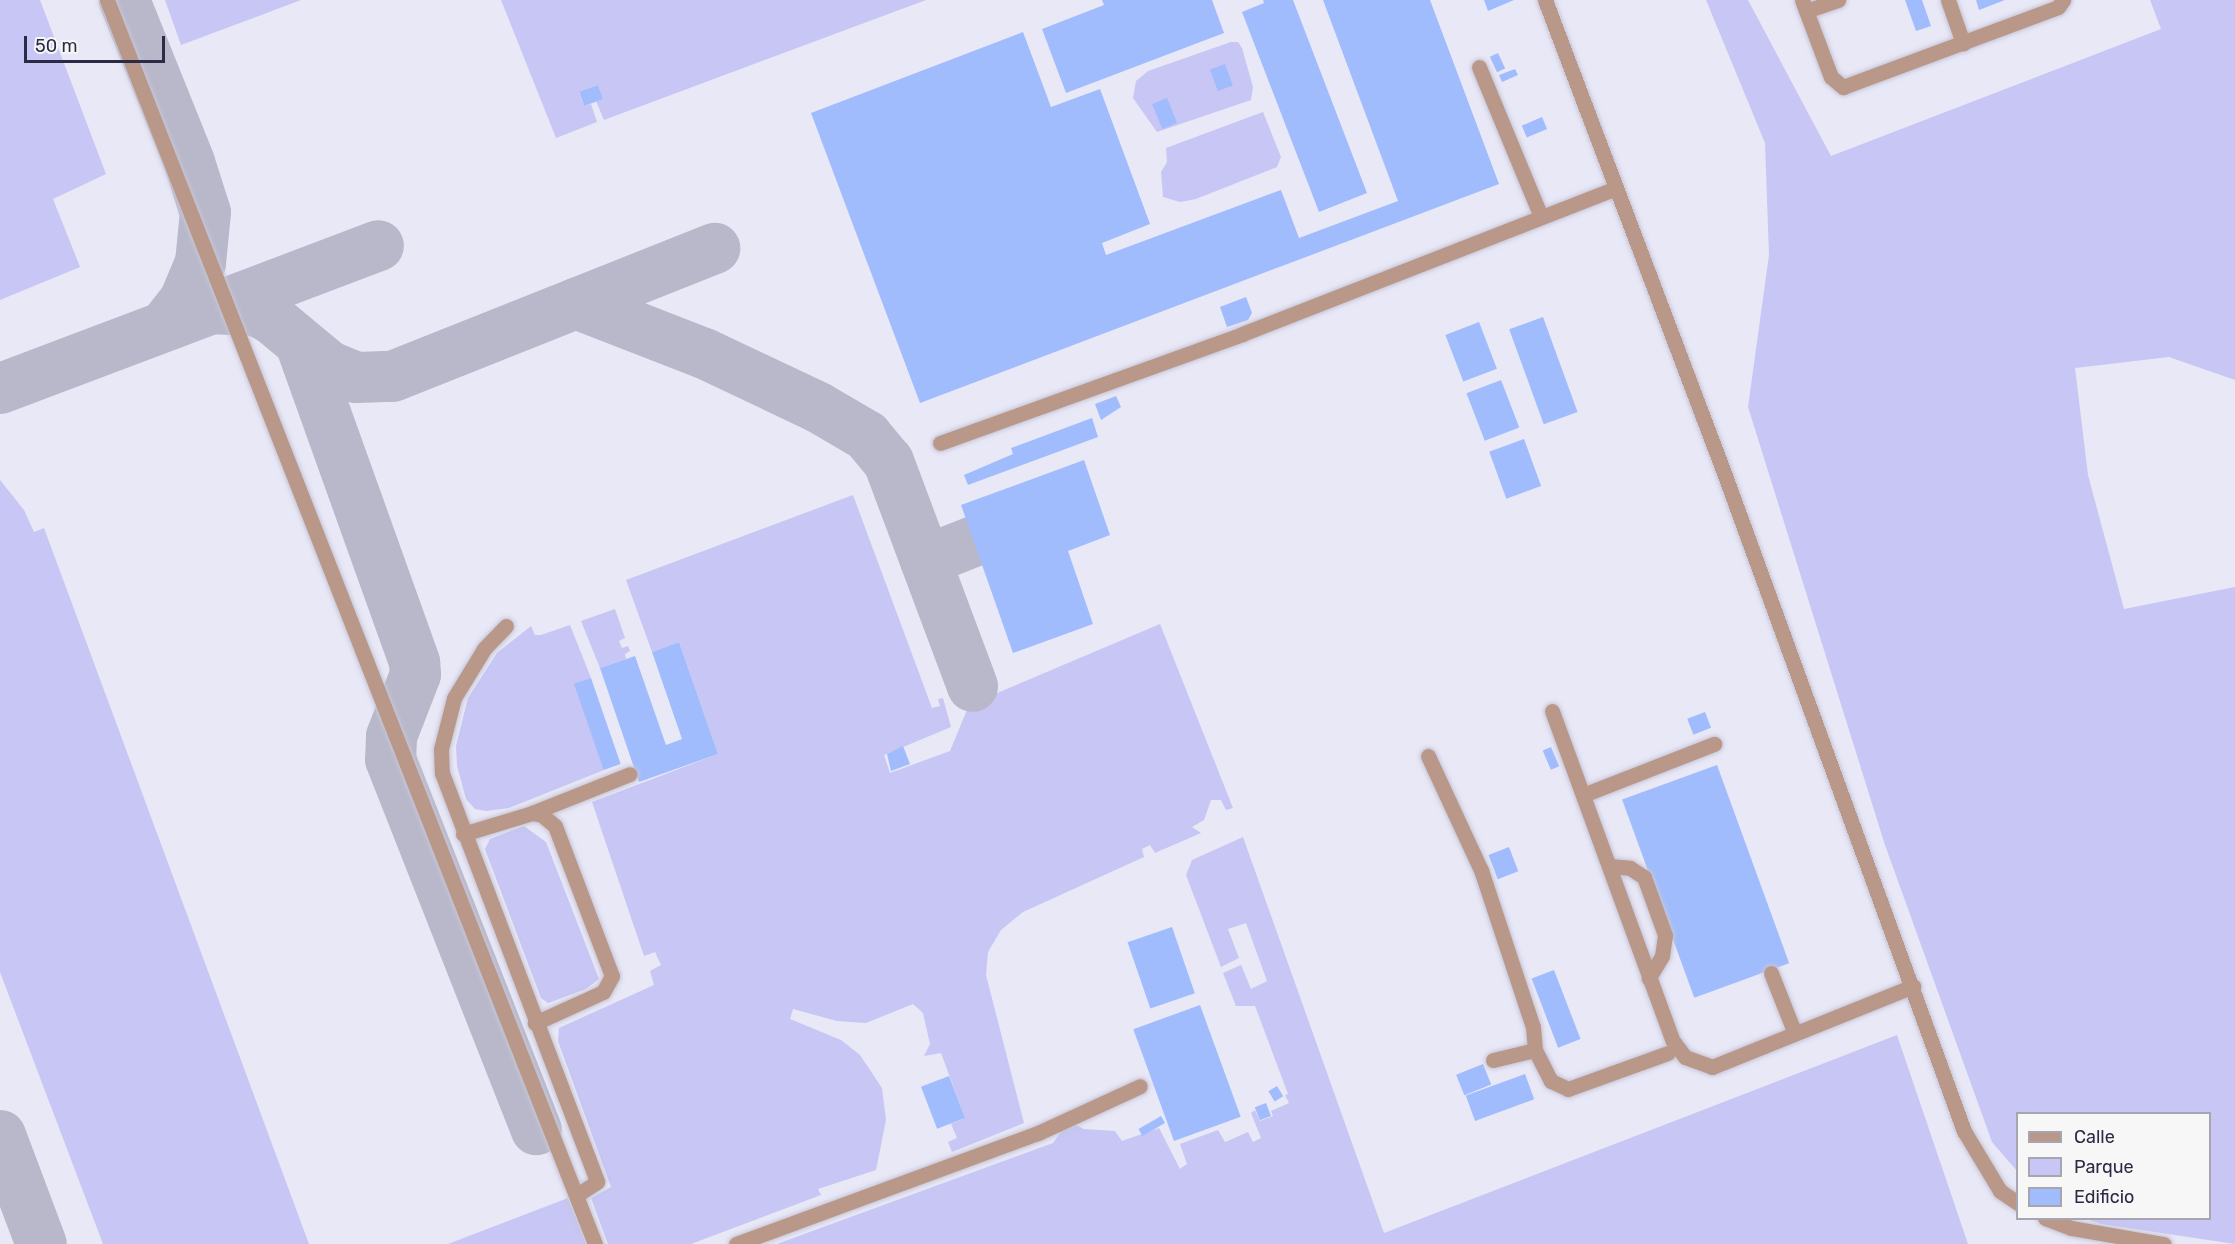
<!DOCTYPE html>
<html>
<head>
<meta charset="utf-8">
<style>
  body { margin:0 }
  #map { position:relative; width:2235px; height:1244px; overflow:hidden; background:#e8e8f7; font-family:Rubik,sans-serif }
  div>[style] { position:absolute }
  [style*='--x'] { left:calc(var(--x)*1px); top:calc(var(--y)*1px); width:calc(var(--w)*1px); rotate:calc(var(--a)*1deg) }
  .green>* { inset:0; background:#c7c6f4 }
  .taxiway>* { height:51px; margin:-25.5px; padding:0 25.5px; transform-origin:25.5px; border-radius:25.5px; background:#b8b8ca }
  .building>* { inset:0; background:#a0bcfd; transform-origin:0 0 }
  .roads { filter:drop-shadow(0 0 2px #c6c6d7) drop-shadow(0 0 2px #c6c6d7) }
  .minor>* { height:15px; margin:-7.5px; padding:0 7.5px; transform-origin:7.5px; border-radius:7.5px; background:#b9988a }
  span { translate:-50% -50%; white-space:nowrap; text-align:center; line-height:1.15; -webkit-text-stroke:4.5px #f7f7f7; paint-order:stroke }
  .legend { position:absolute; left:2016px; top:1112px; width:195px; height:108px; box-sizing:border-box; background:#f7f7f7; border:2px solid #a6a5b0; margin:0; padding:8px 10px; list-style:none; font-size:18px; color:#2c2a45 }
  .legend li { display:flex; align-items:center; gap:12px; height:30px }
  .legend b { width:30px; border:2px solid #a6a5b0 }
  .scale { position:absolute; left:24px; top:36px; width:141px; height:27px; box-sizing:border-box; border:3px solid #2c2a45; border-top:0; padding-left:8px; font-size:18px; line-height:21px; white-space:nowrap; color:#2c2a45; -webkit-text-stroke:4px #f7f7f7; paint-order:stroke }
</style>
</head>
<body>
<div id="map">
  <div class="green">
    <i style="clip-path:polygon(0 0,40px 0,106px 174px,53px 199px,80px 267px,0 300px)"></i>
    <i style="clip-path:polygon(165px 0,301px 0,181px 45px)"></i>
    <i style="clip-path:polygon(501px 0,926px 0,604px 120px,596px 101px,603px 99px,598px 85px,579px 92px,584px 106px,591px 104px,597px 122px,556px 138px)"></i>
    <i style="clip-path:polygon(1706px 0,1748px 0,1831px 156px,2161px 29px,2150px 0,2235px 0,2235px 380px,2169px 357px,2075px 368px,2088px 475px,2124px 609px,2235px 587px,2235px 1244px,2101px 1224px,2086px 1219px,2210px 1218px,2210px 1114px,2018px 1114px,2017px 1171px,1992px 1142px,1885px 845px,1748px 407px,1769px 255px,1765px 143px)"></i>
    <i style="clip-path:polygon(1231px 42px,1238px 42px,1242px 48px,1253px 87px,1251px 100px,1157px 132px,1133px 98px,1136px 81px,1148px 71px)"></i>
    <i style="clip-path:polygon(1263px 112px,1281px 157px,1277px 167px,1196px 199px,1180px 202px,1163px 197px,1161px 172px,1167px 162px,1166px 148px)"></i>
    <i style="clip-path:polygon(0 480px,24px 510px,34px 532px,44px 528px,309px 1244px,103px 1244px,0 972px)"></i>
    <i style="clip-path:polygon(853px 495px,932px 708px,940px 706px,938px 699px,943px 698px,951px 727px,884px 755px,890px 773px,950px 751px,969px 705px,1160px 624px,1233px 808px,1226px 810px,1221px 800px,1211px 800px,1204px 820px,1192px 827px,1201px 833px,1155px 853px,1150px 845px,1142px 849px,1144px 857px,1023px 912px,1001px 930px,988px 952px,986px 975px,1024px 1123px,952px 1152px,948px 1142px,957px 1138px,951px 1124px,965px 1118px,941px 1053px,924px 1056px,930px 1044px,923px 1013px,913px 1004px,866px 1023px,837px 1021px,793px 1009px,790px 1019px,841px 1040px,860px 1055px,882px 1088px,886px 1120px,876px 1170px,818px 1189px,821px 1195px,691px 1244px,608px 1244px,591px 1198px,611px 1187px,558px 1041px,559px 1028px,654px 985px,650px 971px,661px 965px,655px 952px,644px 956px,592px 802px,718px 754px,679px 642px,652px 652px,626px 580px)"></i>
    <i style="clip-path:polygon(615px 609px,625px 638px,619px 641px,622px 648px,628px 646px,630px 651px,625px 654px,626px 659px,600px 668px,581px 621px)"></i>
    <i style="clip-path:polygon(570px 625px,591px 678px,575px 684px,604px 770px,509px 808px,486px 811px,475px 809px,466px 799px,457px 766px,456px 746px,468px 698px,497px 653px,531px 626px,535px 635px,541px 635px)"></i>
    <i style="clip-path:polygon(524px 826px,546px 842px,599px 979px,586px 989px,548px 1003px,541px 998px,485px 849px,490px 839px)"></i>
    <i style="clip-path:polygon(1243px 837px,1384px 1233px,1897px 1035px,1968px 1244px,777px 1244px,1053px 1143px,1062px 1130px,1074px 1124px,1084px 1129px,1115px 1131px,1122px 1141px,1159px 1128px,1180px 1169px,1187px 1164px,1180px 1144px,1218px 1130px,1225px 1142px,1248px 1132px,1253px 1142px,1261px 1138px,1251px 1113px,1255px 1110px,1260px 1121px,1273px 1116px,1271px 1111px,1289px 1103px,1285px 1095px,1288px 1094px,1255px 1006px,1236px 1006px,1223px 973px,1241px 965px,1251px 989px,1267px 981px,1246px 923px,1228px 929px,1239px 958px,1221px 967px,1186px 875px,1192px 860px)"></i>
    <i style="clip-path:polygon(568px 1198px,586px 1244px,448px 1244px)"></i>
  </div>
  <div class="taxiway">
    <i style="--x:124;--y:0;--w:175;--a:68.1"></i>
    <i style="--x:189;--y:162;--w:52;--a:72.3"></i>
    <i style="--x:205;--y:212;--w:50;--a:95.7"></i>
    <i style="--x:200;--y:262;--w:41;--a:112.8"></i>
    <i style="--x:184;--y:300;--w:31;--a:128"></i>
    <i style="--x:575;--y:303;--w:138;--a:21.2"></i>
    <i style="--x:704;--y:353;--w:126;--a:25.3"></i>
    <i style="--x:818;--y:407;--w:56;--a:30.3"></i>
    <i style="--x:866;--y:435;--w:34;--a:50"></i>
    <i style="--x:888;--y:461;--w:240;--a:69.5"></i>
    <i style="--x:208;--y:308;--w:47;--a:2.4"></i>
    <i style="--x:255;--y:310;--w:18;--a:27"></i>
    <i style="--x:271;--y:318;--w:75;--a:39.6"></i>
    <i style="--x:329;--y:366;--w:29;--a:22"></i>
    <i style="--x:356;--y:377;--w:36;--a:-2"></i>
    <i style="--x:392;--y:376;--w:347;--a:-21.7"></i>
    <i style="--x:300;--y:343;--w:339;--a:70.3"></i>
    <i style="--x:414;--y:662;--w:12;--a:85"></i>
    <i style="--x:415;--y:674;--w:66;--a:111.2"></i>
    <i style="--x:391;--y:736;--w:23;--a:92"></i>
    <i style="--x:390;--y:759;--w:398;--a:68.5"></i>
    <i style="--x:0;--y:388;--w:404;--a:-20.7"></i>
    <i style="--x:925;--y:560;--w:52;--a:-21.6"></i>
    <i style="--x:0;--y:1135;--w:116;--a:69.4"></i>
  </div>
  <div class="building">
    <i style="clip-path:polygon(1102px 0,1212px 0,1224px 33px,1066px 93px,1042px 29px,1104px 5px)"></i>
    <i style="clip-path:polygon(1263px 0,1293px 0,1367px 193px,1319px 212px,1242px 12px,1264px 3px)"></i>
    <i style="clip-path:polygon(1323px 0,1430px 0,1499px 184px,920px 403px,811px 113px,1023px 32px,1051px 107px,1100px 89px,1150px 224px,1102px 243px,1106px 255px,1281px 190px,1299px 238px,1398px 201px)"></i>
    <i style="clip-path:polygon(1484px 0,1514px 0,1488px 11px)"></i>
    <i style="clip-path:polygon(1905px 0,1922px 0,1931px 26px,1916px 31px)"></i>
    <i style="clip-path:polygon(1976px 0,2005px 0,1979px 10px)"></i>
    <i style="left:1498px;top:53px;width:17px;height:9px;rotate:65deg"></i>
    <i style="left:1225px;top:64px;width:23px;height:16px;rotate:70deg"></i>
    <i style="clip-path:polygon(1515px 69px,1518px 75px,1502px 82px,1499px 75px)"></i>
    <i style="left:598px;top:85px;width:15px;height:20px;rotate:70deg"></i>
    <i style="left:1167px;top:98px;width:27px;height:16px;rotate:68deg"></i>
    <i style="left:1542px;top:117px;width:13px;height:22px;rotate:67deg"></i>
    <i style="clip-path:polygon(1246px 297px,1252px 313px,1248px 320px,1227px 327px,1220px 307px)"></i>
    <i style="left:1543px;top:317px;width:101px;height:36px;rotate:70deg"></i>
    <i style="left:1479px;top:322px;width:50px;height:36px;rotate:69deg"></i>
    <i style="left:1501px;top:380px;width:51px;height:37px;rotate:69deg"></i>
    <i style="clip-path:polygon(1116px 396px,1121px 407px,1101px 420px,1095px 404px)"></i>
    <i style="clip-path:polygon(1092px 418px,1098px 437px,968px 485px,964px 475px,1013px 454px,1011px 448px)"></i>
    <i style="left:1524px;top:439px;width:50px;height:37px;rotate:70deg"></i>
    <i style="clip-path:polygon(1084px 460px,1110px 535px,1068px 551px,1093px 624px,1013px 653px,961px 505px)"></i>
    <i style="clip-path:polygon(679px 642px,718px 754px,639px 782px,600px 668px,635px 656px,666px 745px,682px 739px,652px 652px)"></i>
    <i style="left:591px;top:678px;width:91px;height:18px;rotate:71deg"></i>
    <i style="left:1705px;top:712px;width:17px;height:19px;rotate:69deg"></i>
    <i style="clip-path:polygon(903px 746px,910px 764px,891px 771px,887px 754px)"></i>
    <i style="left:1551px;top:747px;width:21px;height:9px;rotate:67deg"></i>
    <i style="left:1717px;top:765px;width:211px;height:101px;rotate:70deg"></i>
    <i style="left:1509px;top:847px;width:26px;height:22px;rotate:69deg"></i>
    <i style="left:1172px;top:927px;width:70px;height:47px;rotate:71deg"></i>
    <i style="left:1554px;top:970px;width:74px;height:24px;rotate:69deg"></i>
    <i style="left:1200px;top:1005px;width:119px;height:71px;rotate:70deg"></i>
    <i style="left:1483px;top:1064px;width:22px;height:29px;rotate:68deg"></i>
    <i style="left:1525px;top:1074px;width:27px;height:63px;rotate:70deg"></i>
    <i style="left:949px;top:1076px;width:45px;height:30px;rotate:69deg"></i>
    <i style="left:1277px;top:1086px;width:12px;height:10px;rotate:59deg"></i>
    <i style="left:1266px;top:1103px;width:14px;height:12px;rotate:69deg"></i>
    <i style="left:1161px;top:1116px;width:8px;height:26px;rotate:60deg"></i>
  </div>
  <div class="roads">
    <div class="minor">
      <i style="--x:107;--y:0;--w:1336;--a:68.58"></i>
      <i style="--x:1545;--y:0;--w:503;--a:69.26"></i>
      <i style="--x:1723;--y:470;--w:704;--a:69.97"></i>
      <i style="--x:1964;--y:1131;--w:70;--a:59"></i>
      <i style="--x:2000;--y:1191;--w:22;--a:34"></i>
      <i style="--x:1802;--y:0;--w:82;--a:69.4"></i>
      <i style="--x:1831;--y:77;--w:16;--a:40"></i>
      <i style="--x:1843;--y:87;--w:229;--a:-20.4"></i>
      <i style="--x:2058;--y:7;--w:9;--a:-54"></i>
      <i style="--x:1948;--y:0;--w:46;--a:70.8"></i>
      <i style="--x:1806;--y:11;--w:34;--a:-19"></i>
      <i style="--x:1479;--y:67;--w:162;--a:67.5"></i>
      <i style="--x:940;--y:443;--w:321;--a:-19.8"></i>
      <i style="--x:1242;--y:334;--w:399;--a:-21.3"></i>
      <i style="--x:506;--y:626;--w:32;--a:134"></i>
      <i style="--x:484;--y:649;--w:57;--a:121.5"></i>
      <i style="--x:454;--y:698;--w:53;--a:104.3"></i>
      <i style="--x:441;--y:749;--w:24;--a:88"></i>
      <i style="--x:442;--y:773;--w:437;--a:69.2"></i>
      <i style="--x:597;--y:1182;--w:24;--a:147"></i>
      <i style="--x:1552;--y:711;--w:351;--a:69.9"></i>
      <i style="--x:1673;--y:1041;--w:20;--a:53"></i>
      <i style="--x:1685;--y:1057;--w:29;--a:20"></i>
      <i style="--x:1712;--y:1067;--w:217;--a:-21.9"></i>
      <i style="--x:1428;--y:756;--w:126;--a:65.1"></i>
      <i style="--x:1481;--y:870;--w:165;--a:71.7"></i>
      <i style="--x:1533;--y:1027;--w:23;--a:85"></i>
      <i style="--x:1583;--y:795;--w:141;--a:-21.3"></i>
      <i style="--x:532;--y:813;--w:10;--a:11"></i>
      <i style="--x:542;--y:815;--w:17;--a:40"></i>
      <i style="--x:555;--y:826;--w:160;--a:69.2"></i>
      <i style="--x:612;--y:976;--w:18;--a:119"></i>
      <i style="--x:603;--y:992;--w:75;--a:155.5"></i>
      <i style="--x:463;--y:834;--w:72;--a:-16.9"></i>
      <i style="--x:532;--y:813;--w:105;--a:-21.7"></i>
      <i style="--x:1609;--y:866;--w:21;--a:5"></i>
      <i style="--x:1630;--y:868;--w:17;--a:33"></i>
      <i style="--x:1644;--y:877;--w:62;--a:70.1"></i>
      <i style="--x:1665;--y:935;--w:21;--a:98"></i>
      <i style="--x:1662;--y:956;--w:26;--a:121"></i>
      <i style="--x:1771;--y:973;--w:62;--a:68.4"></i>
      <i style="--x:1493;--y:1060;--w:43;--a:-13.4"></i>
      <i style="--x:1535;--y:1050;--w:35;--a:63"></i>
      <i style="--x:1551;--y:1081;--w:19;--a:25"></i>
      <i style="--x:1568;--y:1089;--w:106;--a:-19.8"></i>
      <i style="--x:2045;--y:1218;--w:28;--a:21"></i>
      <i style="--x:2071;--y:1228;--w:94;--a:9.8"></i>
      <i style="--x:736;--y:1244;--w:322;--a:-20.2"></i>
      <i style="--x:1038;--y:1133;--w:112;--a:-24.7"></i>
    </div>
  </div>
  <ul class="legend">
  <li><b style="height:8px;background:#b9988a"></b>Calle</li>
  <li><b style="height:16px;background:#c7c6f4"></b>Parque</li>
  <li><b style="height:16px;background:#a0bcfd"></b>Edificio</li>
  </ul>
  <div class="scale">50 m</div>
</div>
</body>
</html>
